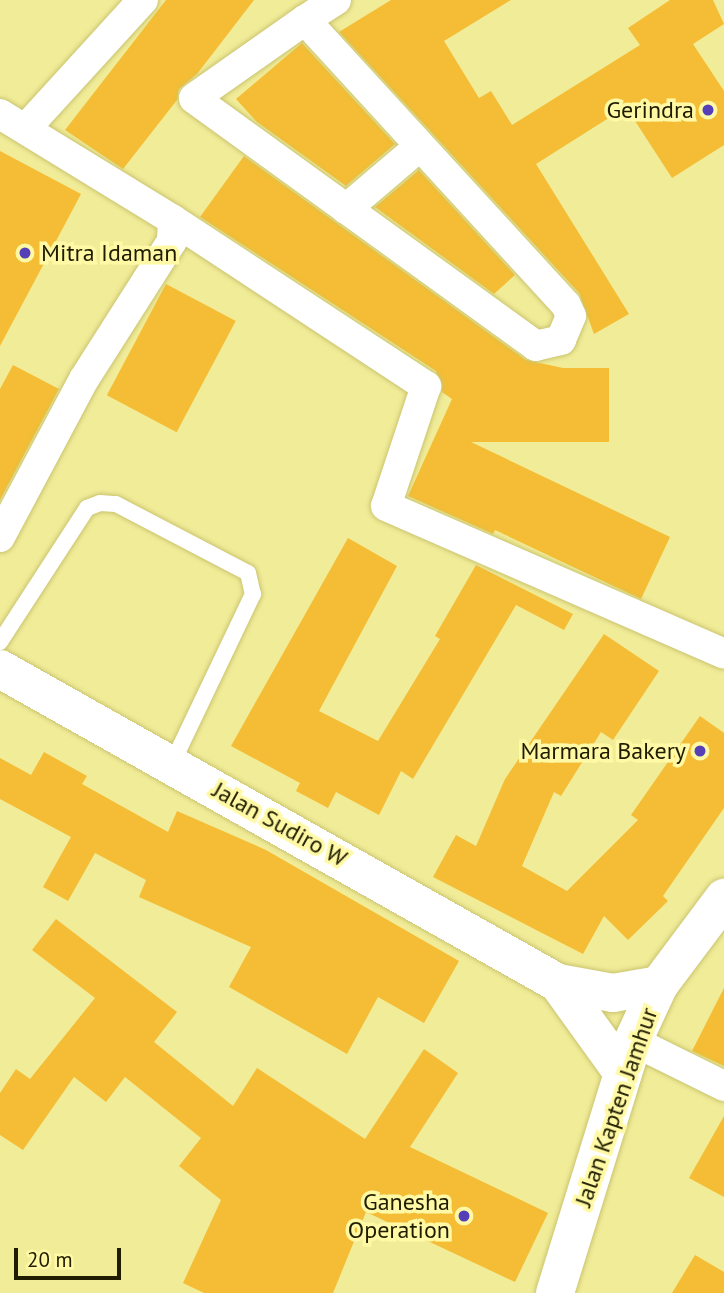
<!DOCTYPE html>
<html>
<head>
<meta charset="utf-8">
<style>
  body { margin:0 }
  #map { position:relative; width:724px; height:1293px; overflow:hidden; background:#f1ec98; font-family:"PT Sans",sans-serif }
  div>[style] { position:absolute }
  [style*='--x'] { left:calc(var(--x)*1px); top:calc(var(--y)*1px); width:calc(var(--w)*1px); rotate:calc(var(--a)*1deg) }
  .building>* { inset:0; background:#f4bd35; transform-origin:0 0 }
  .roads { filter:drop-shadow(0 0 2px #cac471) drop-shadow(0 0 2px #cac471) }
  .lane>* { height:16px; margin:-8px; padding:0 8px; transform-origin:8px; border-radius:8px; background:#fff }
  .street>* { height:30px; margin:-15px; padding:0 15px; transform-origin:15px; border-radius:15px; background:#fff }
  .secondary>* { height:38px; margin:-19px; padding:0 19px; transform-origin:19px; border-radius:19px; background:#fff }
  .dots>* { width:19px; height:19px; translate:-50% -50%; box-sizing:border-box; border:4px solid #fff9a5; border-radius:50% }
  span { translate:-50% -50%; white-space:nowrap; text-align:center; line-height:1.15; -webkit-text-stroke:7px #fff9a5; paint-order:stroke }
  .poi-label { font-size:24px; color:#1f1c00 }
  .right { translate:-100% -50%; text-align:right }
  .left { translate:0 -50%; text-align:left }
  .street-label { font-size:24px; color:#1f1c00 }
  .scale { position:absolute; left:14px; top:1248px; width:107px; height:32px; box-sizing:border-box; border:4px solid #1f1c00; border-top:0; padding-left:9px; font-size:21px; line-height:24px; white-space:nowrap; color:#1f1c00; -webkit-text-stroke:5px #fff9a5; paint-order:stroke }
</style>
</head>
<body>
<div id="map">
  <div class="building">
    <i style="clip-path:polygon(166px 0,254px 0,197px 74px,179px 89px,177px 100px,123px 169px,65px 130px)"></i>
    <i style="clip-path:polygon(391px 0,511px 0,444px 41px,479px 98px,491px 91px,512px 125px,640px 45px,628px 28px,670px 0,713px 0,724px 24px,693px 44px,724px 91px,724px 145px,672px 178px,626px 107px,536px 164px,629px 314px,594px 334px,579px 293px,339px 32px)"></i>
    <i style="clip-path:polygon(302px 43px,395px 144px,346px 186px,257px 122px,236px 99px)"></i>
    <i style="clip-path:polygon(0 151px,81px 194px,0 346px)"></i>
    <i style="clip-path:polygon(244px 156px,526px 360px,563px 368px,609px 368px,609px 442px,471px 442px,670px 537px,641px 599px,495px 530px,493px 534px,408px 496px,452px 399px,442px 392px,436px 371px,200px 217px)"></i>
    <i style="clip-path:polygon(419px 170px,515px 275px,494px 294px,375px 207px)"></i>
    <i style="left:166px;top:284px;width:79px;height:126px;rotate:28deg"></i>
    <i style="clip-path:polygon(13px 365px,59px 389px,0 500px,0 389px)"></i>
    <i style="clip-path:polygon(348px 538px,397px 566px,319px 711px,378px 741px,440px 639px,435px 636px,476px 565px,573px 614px,564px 630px,516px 605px,413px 779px,401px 771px,379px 815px,336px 792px,328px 808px,296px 791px,300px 783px,231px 746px)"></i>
    <i style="clip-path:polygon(604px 634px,659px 671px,613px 740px,601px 732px,561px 796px,554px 792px,522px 866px,567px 891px,638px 820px,631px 815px,700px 716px,724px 733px,724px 808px,663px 896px,668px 901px,628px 940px,604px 916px,583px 954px,433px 877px,456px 835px,476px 846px,505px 779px)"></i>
    <i style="clip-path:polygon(44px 752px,87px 776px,82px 784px,168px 832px,177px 811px,266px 850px,459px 961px,424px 1023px,378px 997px,347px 1054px,229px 987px,251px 947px,139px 897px,146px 880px,95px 853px,68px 901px,43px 887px,71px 837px,0 799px,0 758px,31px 775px)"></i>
    <i style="clip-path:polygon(56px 919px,177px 1012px,154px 1042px,233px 1106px,257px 1068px,365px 1139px,424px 1049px,458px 1073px,410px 1147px,548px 1213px,515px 1282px,366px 1212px,333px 1293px,204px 1293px,183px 1283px,221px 1200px,179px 1166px,201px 1138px,125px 1077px,106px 1102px,74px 1077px,23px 1150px,0 1135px,0 1093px,16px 1069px,30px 1079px,95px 998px,32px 950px)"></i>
    <i style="clip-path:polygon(724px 988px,724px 1066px,692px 1051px)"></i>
    <i style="clip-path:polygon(724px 1116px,724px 1197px,689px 1178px)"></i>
    <i style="clip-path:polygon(695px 1255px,724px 1272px,724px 1293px,672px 1293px)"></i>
  </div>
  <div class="roads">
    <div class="lane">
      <i style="--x:0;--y:642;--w:160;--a:-57"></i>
      <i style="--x:87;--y:508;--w:14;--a:-21"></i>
      <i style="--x:100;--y:503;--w:16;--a:4"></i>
      <i style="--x:116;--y:504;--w:149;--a:27.6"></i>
      <i style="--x:248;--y:573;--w:22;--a:77"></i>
      <i style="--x:253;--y:594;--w:188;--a:115.5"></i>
    </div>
    <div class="street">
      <i style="--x:305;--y:20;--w:386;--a:47.5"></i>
      <i style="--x:566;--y:305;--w:12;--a:66"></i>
      <i style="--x:571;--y:316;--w:26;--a:113"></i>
      <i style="--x:561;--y:340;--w:26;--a:167"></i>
      <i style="--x:536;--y:346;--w:422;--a:-144.1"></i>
      <i style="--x:194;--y:98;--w:136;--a:-35.1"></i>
      <i style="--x:305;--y:20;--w:37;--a:-33"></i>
      <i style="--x:0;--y:114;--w:203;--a:31.5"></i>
      <i style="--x:173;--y:220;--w:21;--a:93"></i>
      <i style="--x:172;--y:241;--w:164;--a:122.5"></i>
      <i style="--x:84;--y:379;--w:179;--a:118"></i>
      <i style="--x:27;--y:127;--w:172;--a:-47.6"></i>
      <i style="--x:346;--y:209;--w:97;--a:-40.4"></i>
      <i style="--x:173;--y:220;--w:303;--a:33.3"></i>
      <i style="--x:426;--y:386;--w:126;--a:108.4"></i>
      <i style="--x:386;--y:506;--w:369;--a:23.6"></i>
      <i style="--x:633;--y:1041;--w:102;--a:26.3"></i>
    </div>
    <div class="secondary">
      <i style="--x:0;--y:669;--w:640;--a:29.37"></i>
      <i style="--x:558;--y:983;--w:56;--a:10.3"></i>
      <i style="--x:613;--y:993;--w:47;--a:-9.9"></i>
      <i style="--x:558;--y:983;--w:111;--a:54.2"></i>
      <i style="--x:555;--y:1293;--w:264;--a:-72.8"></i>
      <i style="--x:633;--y:1041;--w:62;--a:-65.1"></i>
      <i style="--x:659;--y:985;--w:109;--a:-53.2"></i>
    </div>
  </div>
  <div class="dots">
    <i style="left:708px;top:110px;background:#5540b8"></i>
    <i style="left:25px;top:253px;background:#5540b8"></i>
    <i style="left:700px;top:751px;background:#5540b8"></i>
    <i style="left:464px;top:1216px;background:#5540b8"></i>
  </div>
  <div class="poi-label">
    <span class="right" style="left:694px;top:110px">Gerindra</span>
    <span class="left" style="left:41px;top:253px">Mitra Idaman</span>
    <span class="right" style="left:686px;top:751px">Marmara Bakery</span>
    <span class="right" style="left:450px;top:1216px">Ganesha<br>Operation</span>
  </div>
  <div class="street-label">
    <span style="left:280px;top:824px;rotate:29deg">Jalan Sudiro W</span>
    <span style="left:616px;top:1107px;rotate:-71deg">Jalan Kapten Jamhur</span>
  </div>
  <div class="scale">20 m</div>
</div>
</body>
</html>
